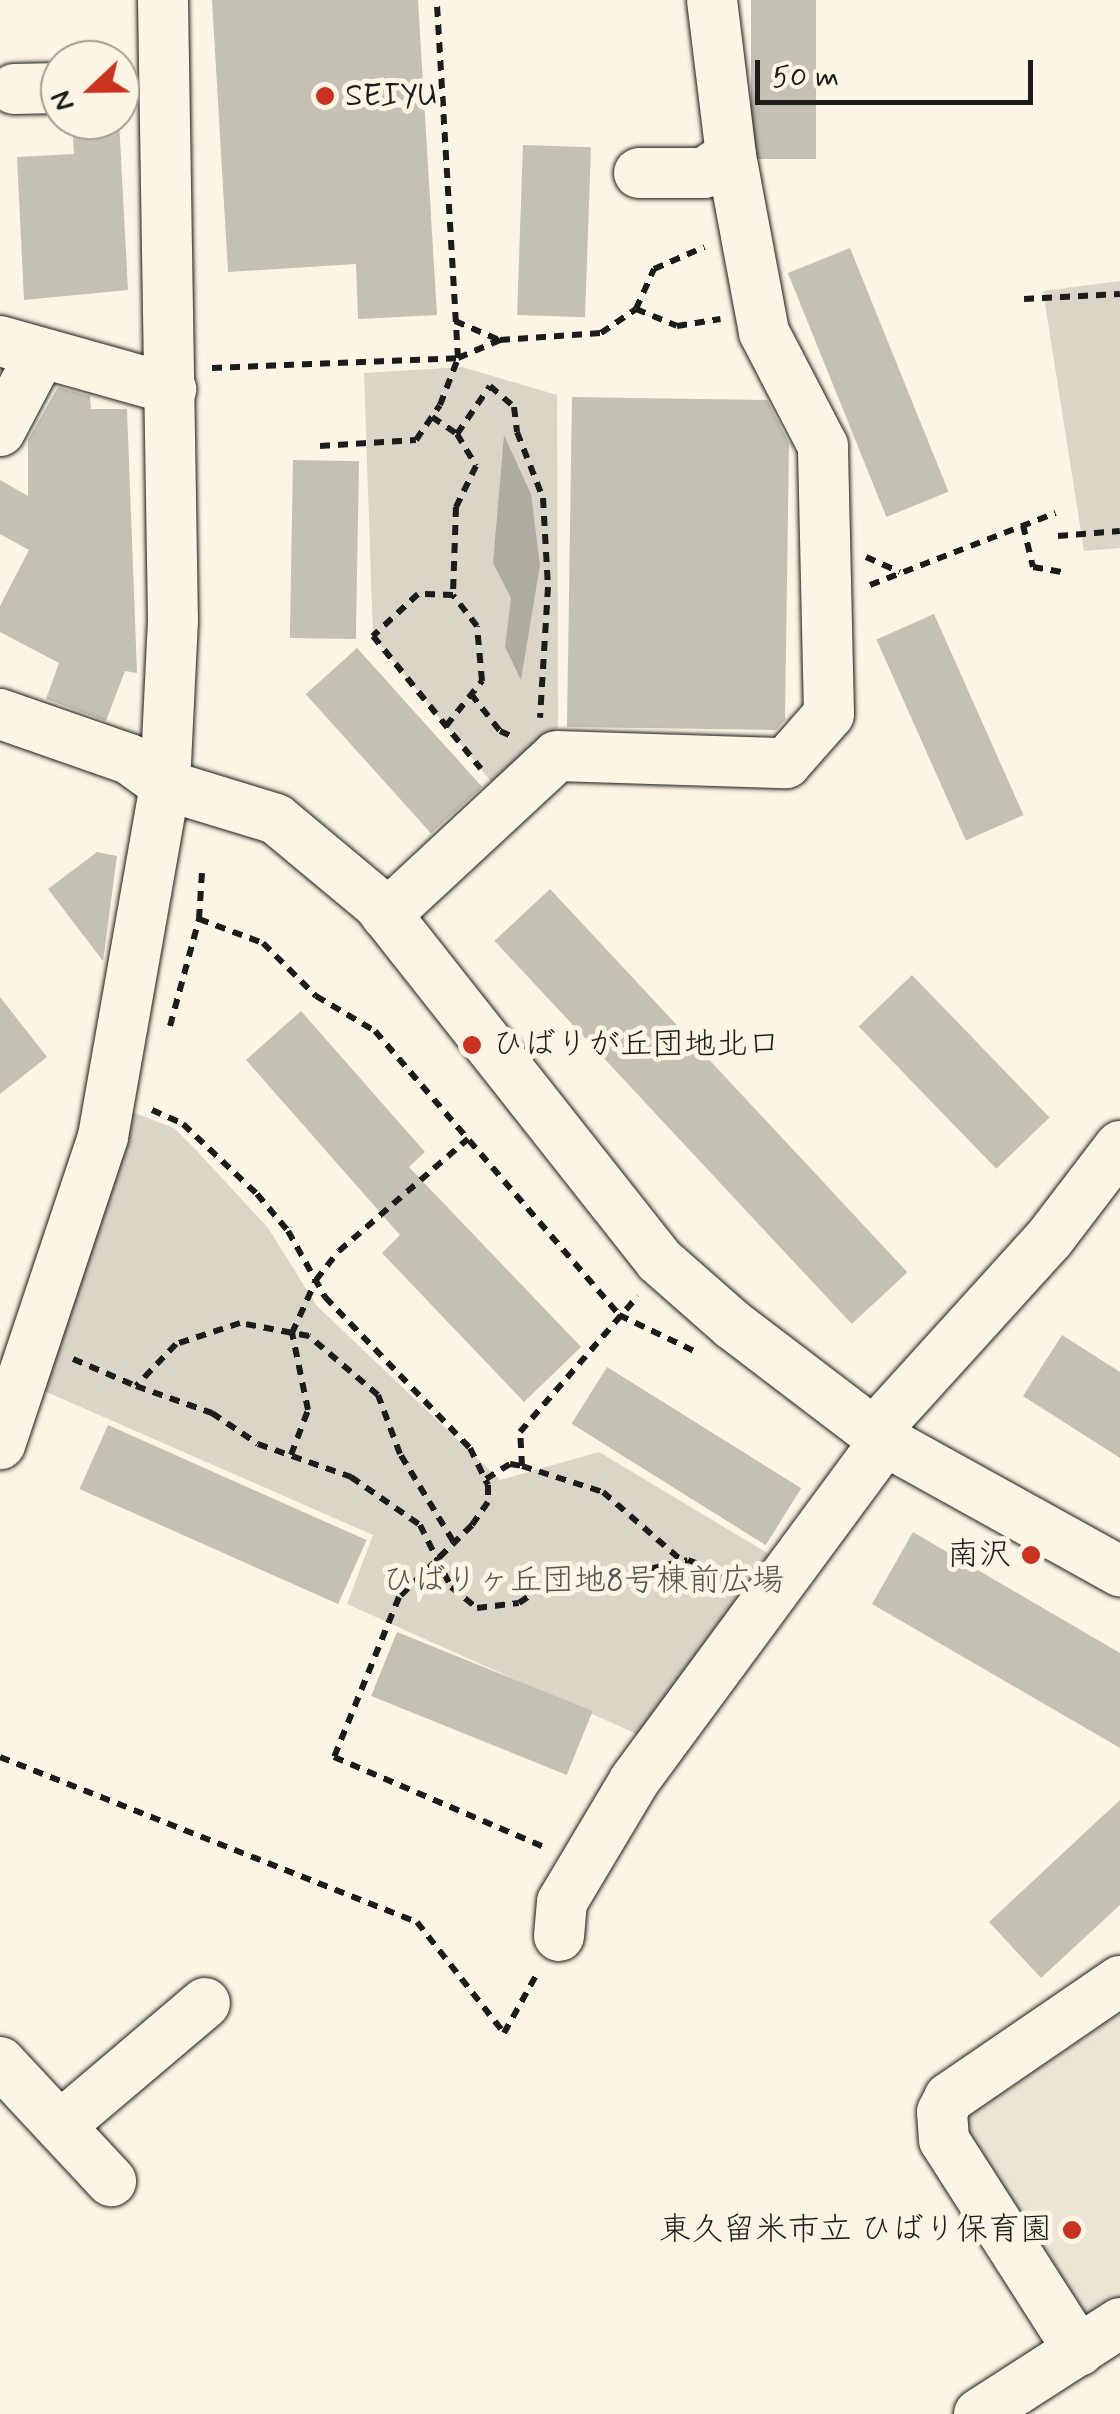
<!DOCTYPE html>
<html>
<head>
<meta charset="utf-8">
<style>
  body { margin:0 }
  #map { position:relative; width:1120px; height:2414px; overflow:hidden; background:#fcf5e5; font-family:Mynerve,"Klee One",sans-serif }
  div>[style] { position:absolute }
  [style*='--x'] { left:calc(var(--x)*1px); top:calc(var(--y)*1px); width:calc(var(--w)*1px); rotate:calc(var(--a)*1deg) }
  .built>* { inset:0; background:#ebe5d6 }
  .green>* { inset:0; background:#dbd5c8 }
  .water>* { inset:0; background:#b0aba1 }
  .building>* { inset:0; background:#c4c0b3; transform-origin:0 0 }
  .path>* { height:6px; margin-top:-3px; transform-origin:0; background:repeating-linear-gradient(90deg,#1c1c1c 0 10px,transparent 0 18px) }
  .roads { filter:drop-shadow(0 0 2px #1c1c1c) drop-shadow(0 0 2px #1c1c1c) }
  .minor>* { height:50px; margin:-25px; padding:0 25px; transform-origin:25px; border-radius:25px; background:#fcf5e5 }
  .dots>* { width:28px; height:28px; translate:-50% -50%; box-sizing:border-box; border:5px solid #fcf5e5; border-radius:50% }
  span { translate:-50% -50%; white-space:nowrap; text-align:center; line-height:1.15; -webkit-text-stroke:10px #fcf5e5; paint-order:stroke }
  .poi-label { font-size:32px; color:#1c1c1c }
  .left { translate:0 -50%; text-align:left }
  .right { translate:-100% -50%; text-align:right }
  .park-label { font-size:32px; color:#555450 }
  .north { position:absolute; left:40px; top:40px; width:100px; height:100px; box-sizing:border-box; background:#fcf5e5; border:2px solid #a29e95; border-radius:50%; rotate:248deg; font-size:28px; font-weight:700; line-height:40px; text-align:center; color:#1c1c1c }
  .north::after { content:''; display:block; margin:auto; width:35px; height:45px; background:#c8321e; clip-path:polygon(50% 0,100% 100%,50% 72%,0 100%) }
  .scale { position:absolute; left:755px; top:60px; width:278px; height:45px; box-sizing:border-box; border:5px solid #1c1c1c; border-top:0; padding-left:12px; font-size:30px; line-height:35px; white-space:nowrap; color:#1c1c1c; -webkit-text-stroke:8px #fcf5e5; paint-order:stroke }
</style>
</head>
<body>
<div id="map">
  <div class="built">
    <i style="clip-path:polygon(1120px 2014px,1120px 2323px,1094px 2341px,964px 2137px,970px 2115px)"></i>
  </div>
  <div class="green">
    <i style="clip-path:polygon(1120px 281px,1120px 548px,1084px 551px,1043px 291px)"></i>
    <i style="clip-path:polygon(462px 367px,557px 395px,558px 727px,497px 789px,373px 636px,364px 373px)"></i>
    <i style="clip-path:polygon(132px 1112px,174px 1128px,197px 1151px,268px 1228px,317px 1306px,500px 1480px,599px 1452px,784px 1563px,650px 1740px,347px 1604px,373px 1535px,42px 1390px)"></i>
  </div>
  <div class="water">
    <i style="clip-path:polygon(504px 435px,531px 494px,540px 565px,521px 680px,505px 647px,511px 598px,493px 563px)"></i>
  </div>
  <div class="building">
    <i style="clip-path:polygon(212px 0,418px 0,437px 315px,358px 319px,356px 264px,228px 272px)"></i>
    <i style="left:751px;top:0;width:65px;height:159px"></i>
    <i style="clip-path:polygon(72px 120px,119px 120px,128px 290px,24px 300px,17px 157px,74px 154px)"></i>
    <i style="left:523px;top:145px;width:68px;height:170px;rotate:2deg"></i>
    <i style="left:850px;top:248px;width:263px;height:67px;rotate:68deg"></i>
    <i style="clip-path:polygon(58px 387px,90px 396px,91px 409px,127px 409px,137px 673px,125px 671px,106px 721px,46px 699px,59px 663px,0 632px,0 606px,29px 550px,0 534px,0 480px,28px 496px,28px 440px)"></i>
    <i style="clip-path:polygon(572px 397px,767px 400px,789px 443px,785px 720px,776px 730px,567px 727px)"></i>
    <i style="left:293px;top:460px;width:66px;height:178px;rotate:1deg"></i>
    <i style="left:934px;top:614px;width:220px;height:63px;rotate:66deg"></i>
    <i style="left:357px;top:648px;width:187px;height:69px;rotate:48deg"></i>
    <i style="clip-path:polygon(97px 852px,117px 856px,103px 961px,48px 889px)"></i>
    <i style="left:550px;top:889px;width:524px;height:76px;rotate:47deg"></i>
    <i style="left:912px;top:975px;width:198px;height:74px;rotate:46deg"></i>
    <i style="clip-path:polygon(0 997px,47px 1057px,0 1094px)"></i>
    <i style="clip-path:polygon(301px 1011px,425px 1152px,409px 1167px,581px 1347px,524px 1402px,382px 1253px,400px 1235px,246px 1060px)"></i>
    <i style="clip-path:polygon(1062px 1335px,1120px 1372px,1120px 1458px,1023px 1396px)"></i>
    <i style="left:607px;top:1367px;width:229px;height:67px;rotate:32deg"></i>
    <i style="left:108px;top:1425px;width:283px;height:70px;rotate:24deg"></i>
    <i style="clip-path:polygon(913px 1532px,1120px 1653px,1120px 1748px,872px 1604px)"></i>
    <i style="left:397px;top:1632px;width:211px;height:69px;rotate:22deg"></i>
    <i style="clip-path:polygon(1120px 1800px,1120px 1905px,1041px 1978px,989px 1922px)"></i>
  </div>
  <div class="path">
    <i style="--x:1024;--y:299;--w:96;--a:-3"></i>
    <i style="--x:636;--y:309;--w:44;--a:-65.8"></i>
    <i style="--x:654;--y:269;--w:55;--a:-23.7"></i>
    <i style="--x:455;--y:321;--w:48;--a:23.4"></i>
    <i style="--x:212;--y:368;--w:246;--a:-2.3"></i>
    <i style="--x:458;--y:358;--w:359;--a:-93.4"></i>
    <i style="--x:432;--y:417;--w:30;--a:34"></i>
    <i style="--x:457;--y:434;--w:37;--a:59"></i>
    <i style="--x:476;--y:466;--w:46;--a:116"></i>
    <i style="--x:456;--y:507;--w:88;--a:92"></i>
    <i style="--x:453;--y:595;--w:35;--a:-178"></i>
    <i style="--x:418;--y:594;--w:62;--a:137"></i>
    <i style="--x:373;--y:636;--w:171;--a:50.9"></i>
    <i style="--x:457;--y:434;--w:58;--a:-55.5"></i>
    <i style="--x:490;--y:386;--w:32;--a:41"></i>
    <i style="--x:514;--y:407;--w:25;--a:83"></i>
    <i style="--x:517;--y:432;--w:71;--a:68.5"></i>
    <i style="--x:543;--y:498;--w:89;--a:86.8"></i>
    <i style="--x:548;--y:587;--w:131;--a:93.5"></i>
    <i style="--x:320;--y:446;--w:96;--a:-3.6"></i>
    <i style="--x:416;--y:440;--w:42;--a:-55.6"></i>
    <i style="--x:440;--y:405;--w:50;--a:-69"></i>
    <i style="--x:458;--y:358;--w:46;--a:-23.2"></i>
    <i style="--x:500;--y:340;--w:101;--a:-4"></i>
    <i style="--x:601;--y:333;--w:42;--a:-34.4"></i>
    <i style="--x:636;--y:309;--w:44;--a:22.5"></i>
    <i style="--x:677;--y:326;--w:44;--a:-9.2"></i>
    <i style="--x:1023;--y:525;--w:43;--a:76.6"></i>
    <i style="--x:1033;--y:567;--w:29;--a:10"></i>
    <i style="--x:1058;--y:536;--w:62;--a:-4.6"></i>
    <i style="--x:866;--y:557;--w:37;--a:24"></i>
    <i style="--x:870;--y:585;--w:199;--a:-21.2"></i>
    <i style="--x:471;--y:694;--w:47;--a:51.9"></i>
    <i style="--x:500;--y:731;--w:17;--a:24"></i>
    <i style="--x:446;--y:726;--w:58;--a:-51.3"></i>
    <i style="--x:482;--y:681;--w:55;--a:-95.2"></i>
    <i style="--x:477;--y:626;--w:39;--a:-128"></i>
    <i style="--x:199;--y:919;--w:68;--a:20.6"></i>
    <i style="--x:263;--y:943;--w:75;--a:45"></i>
    <i style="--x:316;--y:996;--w:69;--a:30.7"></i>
    <i style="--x:375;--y:1031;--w:374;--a:49.3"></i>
    <i style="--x:619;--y:1315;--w:83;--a:25.6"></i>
    <i style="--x:170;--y:1026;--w:111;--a:-74.8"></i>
    <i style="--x:199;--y:919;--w:46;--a:-86.3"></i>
    <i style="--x:152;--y:1110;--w:34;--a:24"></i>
    <i style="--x:183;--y:1124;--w:102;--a:43.4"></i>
    <i style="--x:257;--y:1194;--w:48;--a:50"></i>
    <i style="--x:288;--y:1231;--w:76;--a:60.7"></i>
    <i style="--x:325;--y:1297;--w:209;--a:46.2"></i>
    <i style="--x:470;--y:1448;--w:41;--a:64.1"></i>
    <i style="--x:488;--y:1485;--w:17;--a:90"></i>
    <i style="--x:488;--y:1502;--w:28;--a:125"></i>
    <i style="--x:472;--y:1525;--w:103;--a:135.4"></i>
    <i style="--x:399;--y:1597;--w:173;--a:112.1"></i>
    <i style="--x:334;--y:1757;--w:231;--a:23.2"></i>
    <i style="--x:73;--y:1359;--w:69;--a:23.2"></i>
    <i style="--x:291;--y:1455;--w:48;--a:-69.3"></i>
    <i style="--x:308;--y:1410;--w:79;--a:-101.7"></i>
    <i style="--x:292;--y:1333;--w:58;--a:-65.6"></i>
    <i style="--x:316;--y:1280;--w:37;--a:-52"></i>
    <i style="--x:339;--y:1251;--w:171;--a:-41"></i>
    <i style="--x:522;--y:1466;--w:34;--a:-93"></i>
    <i style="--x:520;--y:1432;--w:180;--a:-49.1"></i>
    <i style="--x:486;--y:1479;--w:28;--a:-32"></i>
    <i style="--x:510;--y:1464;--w:12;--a:9"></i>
    <i style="--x:522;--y:1466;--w:85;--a:17.8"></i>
    <i style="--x:603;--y:1492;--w:105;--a:41.1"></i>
    <i style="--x:453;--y:1541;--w:102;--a:-121.3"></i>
    <i style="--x:400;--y:1454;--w:63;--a:-110.4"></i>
    <i style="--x:378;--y:1395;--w:91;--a:-139.5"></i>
    <i style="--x:309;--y:1336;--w:70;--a:-169.3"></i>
    <i style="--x:240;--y:1323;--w:67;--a:161.8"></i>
    <i style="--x:176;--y:1344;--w:58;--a:133.6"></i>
    <i style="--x:136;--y:1386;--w:81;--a:19.6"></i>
    <i style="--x:212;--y:1413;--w:55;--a:34"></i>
    <i style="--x:258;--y:1444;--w:99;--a:19.5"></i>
    <i style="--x:351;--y:1477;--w:84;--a:34.8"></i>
    <i style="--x:420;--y:1525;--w:69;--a:63.4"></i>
    <i style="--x:451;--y:1587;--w:33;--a:39"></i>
    <i style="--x:477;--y:1608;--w:42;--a:-6.8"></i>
    <i style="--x:519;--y:1603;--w:51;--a:-34.6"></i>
    <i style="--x:561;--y:1574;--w:43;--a:21.8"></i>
    <i style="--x:601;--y:1590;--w:35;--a:-29"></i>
    <i style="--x:632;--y:1573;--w:57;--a:-13.1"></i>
    <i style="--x:688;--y:1560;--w:50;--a:19.9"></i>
    <i style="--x:0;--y:1757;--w:448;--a:21.6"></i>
    <i style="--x:417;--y:1922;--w:141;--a:51.9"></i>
    <i style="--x:504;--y:2033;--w:70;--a:-60.9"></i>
  </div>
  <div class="roads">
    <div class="minor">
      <i style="--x:163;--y:0;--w:620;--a:89.08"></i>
      <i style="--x:173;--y:620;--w:165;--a:92.8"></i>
      <i style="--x:165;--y:785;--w:116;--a:17"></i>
      <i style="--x:276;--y:819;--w:133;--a:39.8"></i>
      <i style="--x:378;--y:904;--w:454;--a:51.7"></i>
      <i style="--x:659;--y:1260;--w:98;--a:41.3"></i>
      <i style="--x:733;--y:1325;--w:191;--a:37.3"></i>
      <i style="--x:885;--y:1441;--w:269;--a:29"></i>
      <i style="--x:14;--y:89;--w:46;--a:-1.2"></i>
      <i style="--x:639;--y:173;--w:65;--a:0"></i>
      <i style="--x:704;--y:173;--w:32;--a:-34"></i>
      <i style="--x:731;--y:155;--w:156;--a:-97"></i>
      <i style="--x:0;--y:341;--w:178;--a:15.7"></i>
      <i style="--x:0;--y:431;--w:86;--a:-62.2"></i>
      <i style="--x:0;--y:714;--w:137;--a:19.2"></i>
      <i style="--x:129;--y:759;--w:44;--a:35.8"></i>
      <i style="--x:165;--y:785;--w:357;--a:100"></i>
      <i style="--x:103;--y:1137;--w:324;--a:108.5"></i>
      <i style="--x:386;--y:915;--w:233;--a:-42.9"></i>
      <i style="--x:557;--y:756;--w:229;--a:1.8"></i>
      <i style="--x:786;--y:763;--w:65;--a:-48.7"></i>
      <i style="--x:829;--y:714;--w:268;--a:-91.3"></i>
      <i style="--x:823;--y:446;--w:128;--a:-117.4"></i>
      <i style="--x:764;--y:332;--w:180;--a:-100.6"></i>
      <i style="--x:873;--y:1433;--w:262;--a:-47.8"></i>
      <i style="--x:1049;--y:1239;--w:117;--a:-52.6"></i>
      <i style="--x:559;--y:1936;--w:34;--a:-85"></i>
      <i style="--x:562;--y:1902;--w:141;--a:-59.2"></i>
      <i style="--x:634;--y:1781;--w:423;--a:-53.6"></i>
      <i style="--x:0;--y:2062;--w:163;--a:47"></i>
      <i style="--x:60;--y:2126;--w:190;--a:-40.3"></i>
      <i style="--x:1079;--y:2351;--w:250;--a:-122.6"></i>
      <i style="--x:944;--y:2140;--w:28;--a:-94"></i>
      <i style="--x:942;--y:2112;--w:16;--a:-63"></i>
      <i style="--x:949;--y:2098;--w:207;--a:-34.4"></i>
      <i style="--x:979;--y:2414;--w:168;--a:-32.8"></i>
    </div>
  </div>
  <div class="dots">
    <i style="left:325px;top:96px;background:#c8321e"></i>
    <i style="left:472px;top:1045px;background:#c8321e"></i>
    <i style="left:1031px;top:1555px;background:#c8321e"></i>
    <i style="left:1072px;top:2230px;background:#c8321e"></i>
  </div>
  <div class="poi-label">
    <span class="left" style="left:345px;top:96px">SEIYU</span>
    <span class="left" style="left:492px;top:1045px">ひばりが丘団地北口</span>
    <span class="right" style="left:1011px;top:1555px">南沢</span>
    <span class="right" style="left:1052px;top:2230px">東久留米市立 ひばり保育園</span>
  </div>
  <div class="park-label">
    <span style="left:583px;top:1581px">ひばりヶ丘団地8号棟前広場</span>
  </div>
  <div class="north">N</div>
  <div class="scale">50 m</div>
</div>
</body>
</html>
